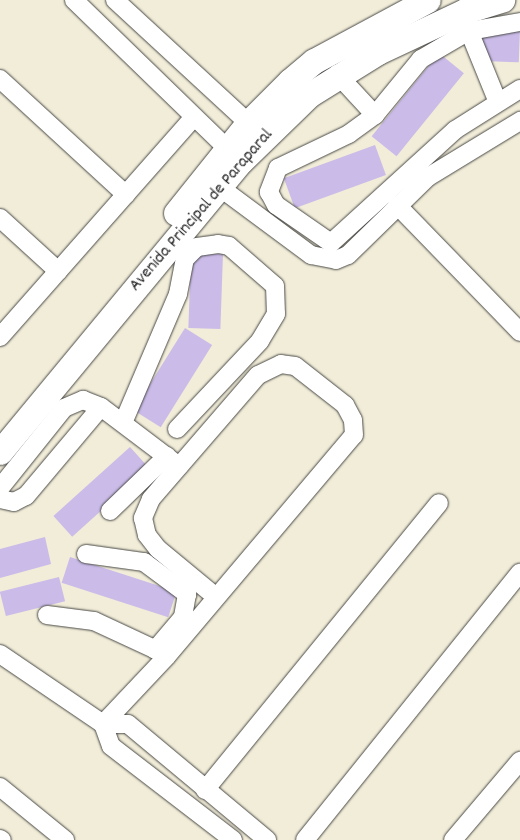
<!DOCTYPE html>
<html>
<head>
<meta charset="utf-8">
<style>
  body { margin:0 }
  #map { position:relative; width:520px; height:840px; overflow:hidden; background:#f1edd9; font-family:Dekko,sans-serif }
  div>[style] { position:absolute }
  [style*='--x'] { left:calc(var(--x)*1px); top:calc(var(--y)*1px); width:calc(var(--w)*1px); rotate:calc(var(--a)*1deg) }
  .building>* { inset:0; background:#cabbe9; transform-origin:0 0 }
  .roads { filter:drop-shadow(0 0 1px #494845) drop-shadow(0 0 1px #494845) }
  .street>* { height:18px; margin:-9px; padding:0 9px; transform-origin:9px; border-radius:9px; background:#fff }
  .secondary>* { height:25px; margin:-12.5px; padding:0 12.5px; transform-origin:12.5px; border-radius:12.5px; background:#fff }
  span { translate:-50% -50%; white-space:nowrap; text-align:center; line-height:1.15; -webkit-text-stroke:4px #fff; paint-order:stroke }
  .street-label { font-size:18px; color:#2b2b2b }
</style>
</head>
<body>
<div id="map">
  <div class="building">
    <i style="left:483px;top:27px;width:37px;height:34px;rotate:2deg"></i>
    <i style="left:439px;top:53px;width:32px;height:107px;rotate:39deg"></i>
    <i style="left:375px;top:145px;width:32px;height:97px;rotate:70deg"></i>
    <i style="left:191px;top:253px;width:32px;height:75px;rotate:2deg"></i>
    <i style="left:185px;top:328px;width:32px;height:97px;rotate:32deg"></i>
    <i style="left:130px;top:447px;width:28px;height:103px;rotate:48deg"></i>
    <i style="clip-path:polygon(45px 537px,51px 564px,0 578px,0 549px)"></i>
    <i style="left:70px;top:557px;width:112px;height:27px;rotate:18deg"></i>
    <i style="left:59px;top:577px;width:25px;height:61px;rotate:76deg"></i>
  </div>
  <div class="roads">
    <div class="street">
      <i style="--x:74;--y:0;--w:224;--a:44.1"></i>
      <i style="--x:115;--y:0;--w:192;--a:42.7"></i>
      <i style="--x:520;--y:22;--w:52;--a:170"></i>
      <i style="--x:469;--y:31;--w:56;--a:149.7"></i>
      <i style="--x:421;--y:59;--w:72;--a:129.4"></i>
      <i style="--x:375;--y:115;--w:32;--a:144"></i>
      <i style="--x:349;--y:134;--w:79;--a:154.4"></i>
      <i style="--x:278;--y:168;--w:26;--a:111"></i>
      <i style="--x:269;--y:192;--w:15;--a:62"></i>
      <i style="--x:276;--y:205;--w:67;--a:34.6"></i>
      <i style="--x:331;--y:243;--w:168;--a:-42.3"></i>
      <i style="--x:455;--y:130;--w:77;--a:-32.2"></i>
      <i style="--x:469;--y:31;--w:74;--a:67.9"></i>
      <i style="--x:337;--y:74;--w:56;--a:47.2"></i>
      <i style="--x:0;--y:79;--w:171;--a:42.6"></i>
      <i style="--x:210;--y:180;--w:126;--a:36.6"></i>
      <i style="--x:311;--y:255;--w:25;--a:11"></i>
      <i style="--x:336;--y:260;--w:13;--a:-23"></i>
      <i style="--x:348;--y:255;--w:112;--a:-44.3"></i>
      <i style="--x:428;--y:177;--w:108;--a:-31.3"></i>
      <i style="--x:397;--y:205;--w:177;--a:45.9"></i>
      <i style="--x:0;--y:218;--w:79;--a:42.4"></i>
      <i style="--x:0;--y:337;--w:293;--a:-48.6"></i>
      <i style="--x:123;--y:423;--w:140;--a:-66.9"></i>
      <i style="--x:178;--y:294;--w:36;--a:-79"></i>
      <i style="--x:185;--y:259;--w:17;--a:-45"></i>
      <i style="--x:197;--y:247;--w:21;--a:-8"></i>
      <i style="--x:218;--y:244;--w:11;--a:10"></i>
      <i style="--x:229;--y:246;--w:61;--a:41"></i>
      <i style="--x:275;--y:286;--w:28;--a:88"></i>
      <i style="--x:276;--y:314;--w:31;--a:121"></i>
      <i style="--x:260;--y:341;--w:121;--a:133.3"></i>
      <i style="--x:0;--y:488;--w:102;--a:-51.3"></i>
      <i style="--x:64;--y:408;--w:21;--a:-23"></i>
      <i style="--x:83;--y:400;--w:19;--a:21"></i>
      <i style="--x:101;--y:407;--w:98;--a:37.1"></i>
      <i style="--x:0;--y:499;--w:14;--a:12"></i>
      <i style="--x:14;--y:502;--w:13;--a:-27"></i>
      <i style="--x:26;--y:496;--w:116;--a:-49.9"></i>
      <i style="--x:110;--y:511;--w:79;--a:-44"></i>
      <i style="--x:86;--y:554;--w:59;--a:7.9"></i>
      <i style="--x:144;--y:562;--w:54;--a:36.7"></i>
      <i style="--x:187;--y:594;--w:23;--a:100"></i>
      <i style="--x:183;--y:617;--w:43;--a:130.3"></i>
      <i style="--x:47;--y:615;--w:47;--a:7.3"></i>
      <i style="--x:94;--y:621;--w:78;--a:24.9"></i>
      <i style="--x:0;--y:654;--w:125;--a:34.2"></i>
      <i style="--x:103;--y:724;--w:23;--a:70"></i>
      <i style="--x:111;--y:746;--w:154;--a:37.6"></i>
      <i style="--x:103;--y:724;--w:93;--a:-46.7"></i>
      <i style="--x:167;--y:656;--w:289;--a:-49.8"></i>
      <i style="--x:354;--y:435;--w:15;--a:-94"></i>
      <i style="--x:353;--y:420;--w:17;--a:-118"></i>
      <i style="--x:345;--y:405;--w:63;--a:-142"></i>
      <i style="--x:295;--y:366;--w:14;--a:-172"></i>
      <i style="--x:281;--y:364;--w:25;--a:154"></i>
      <i style="--x:258;--y:375;--w:164;--a:130.8"></i>
      <i style="--x:151;--y:499;--w:21;--a:113"></i>
      <i style="--x:143;--y:518;--w:17;--a:77"></i>
      <i style="--x:147;--y:535;--w:18;--a:52"></i>
      <i style="--x:158;--y:549;--w:75;--a:39.6"></i>
      <i style="--x:103;--y:724;--w:25;--a:0"></i>
      <i style="--x:128;--y:724;--w:181;--a:39.8"></i>
      <i style="--x:0;--y:787;--w:84;--a:39.2"></i>
      <i style="--x:205;--y:790;--w:370;--a:-50.8"></i>
      <i style="--x:0;--y:839;--w:2;--a:27"></i>
      <i style="--x:305;--y:840;--w:343;--a:-51.2"></i>
      <i style="--x:453;--y:840;--w:104;--a:-49.7"></i>
    </div>
    <div class="secondary">
      <i style="--x:176;--y:213;--w:115;--a:-51.3"></i>
      <i style="--x:248;--y:123;--w:59;--a:-45"></i>
      <i style="--x:290;--y:81;--w:31;--a:-40"></i>
      <i style="--x:314;--y:61;--w:129;--a:-28.2"></i>
      <i style="--x:0;--y:452;--w:378;--a:-50.4"></i>
      <i style="--x:241;--y:161;--w:95;--a:-44.1"></i>
      <i style="--x:309;--y:95;--w:81;--a:-31.9"></i>
      <i style="--x:378;--y:52;--w:96;--a:-25.2"></i>
      <i style="--x:465;--y:11;--w:39;--a:-17"></i>
    </div>
  </div>
  <div class="street-label">
    <span style="left:202px;top:211px;rotate:-49deg">Avenida Principal de Paraparal</span>
  </div>
</div>
</body>
</html>
